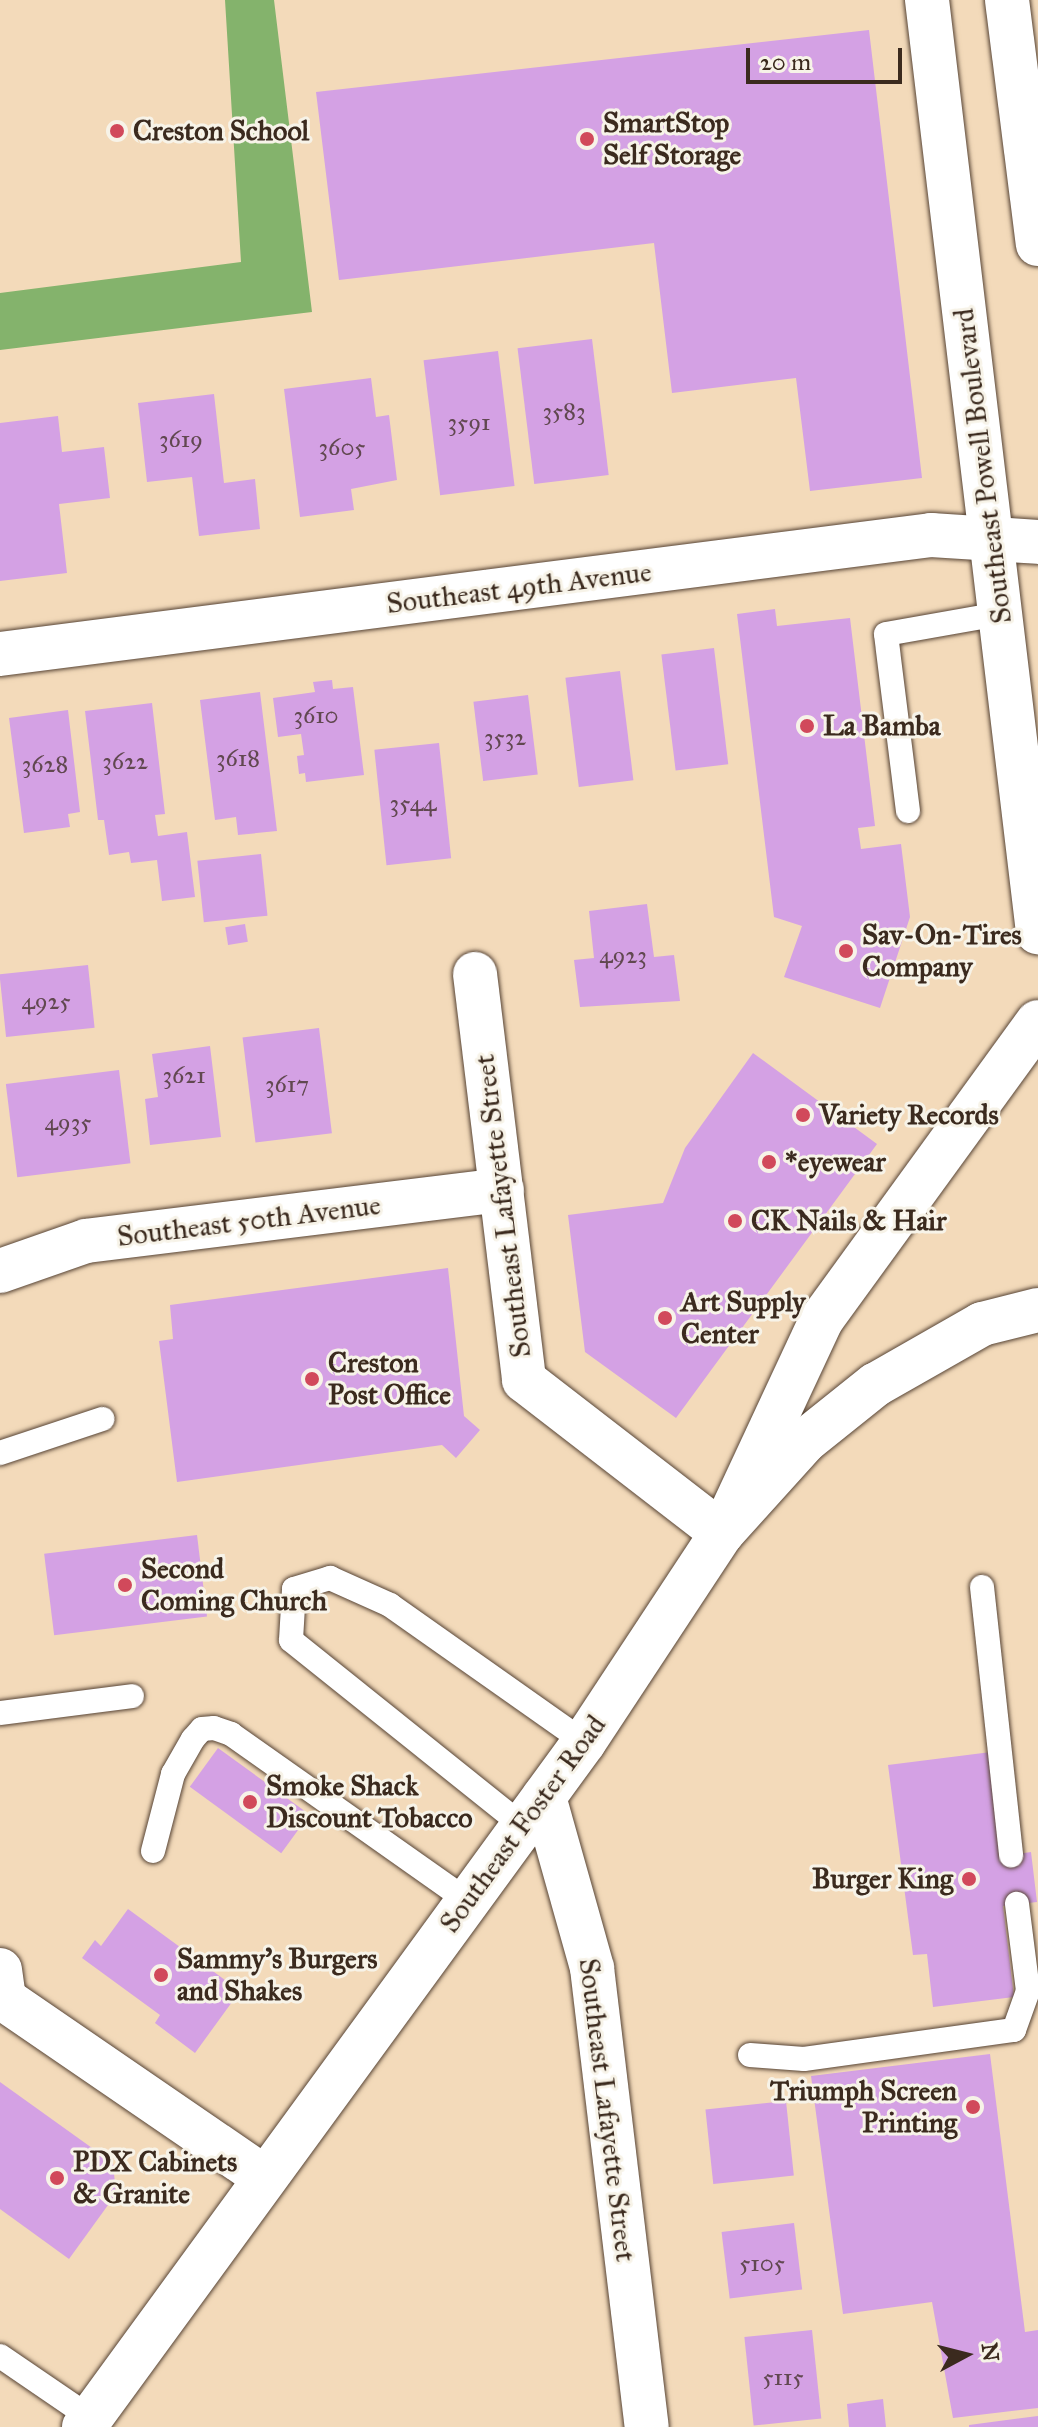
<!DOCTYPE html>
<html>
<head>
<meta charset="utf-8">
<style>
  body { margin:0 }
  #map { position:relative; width:1038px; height:2427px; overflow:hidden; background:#f3daba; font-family:"IM FELL Great Primer",serif }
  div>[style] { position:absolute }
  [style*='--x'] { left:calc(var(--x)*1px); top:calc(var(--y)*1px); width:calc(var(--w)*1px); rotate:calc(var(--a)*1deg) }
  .forest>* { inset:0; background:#84b36c }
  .building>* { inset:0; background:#d4a1e4; transform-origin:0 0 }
  .roads { filter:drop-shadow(0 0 2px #574435) drop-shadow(0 0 2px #574435) }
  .service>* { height:24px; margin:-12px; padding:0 12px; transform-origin:12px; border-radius:12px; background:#fff }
  .minor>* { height:44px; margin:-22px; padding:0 22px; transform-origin:22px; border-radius:22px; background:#fff }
  .secondary>* { height:44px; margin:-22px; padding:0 22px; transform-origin:22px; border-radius:22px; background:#fff }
  .primary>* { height:44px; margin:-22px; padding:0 22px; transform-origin:22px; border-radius:22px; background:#fff }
  .dots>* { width:22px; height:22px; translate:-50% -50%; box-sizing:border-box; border:4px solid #f7f3e8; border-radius:50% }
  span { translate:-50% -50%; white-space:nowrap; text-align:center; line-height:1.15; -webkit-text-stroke:6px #f7f3e8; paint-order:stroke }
  .number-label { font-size:24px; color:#614850 }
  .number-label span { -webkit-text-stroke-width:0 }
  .poi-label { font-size:28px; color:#3b2a1e; font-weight:700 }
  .left { translate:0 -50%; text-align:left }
  .right { translate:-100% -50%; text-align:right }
  .street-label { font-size:28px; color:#3b2a1e }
  .north { position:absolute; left:926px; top:2315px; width:80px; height:80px; -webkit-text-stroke:6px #f7f3e8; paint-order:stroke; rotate:83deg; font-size:22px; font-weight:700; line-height:32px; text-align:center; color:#3b2a1e }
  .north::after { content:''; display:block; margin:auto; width:28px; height:36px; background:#3b2a1e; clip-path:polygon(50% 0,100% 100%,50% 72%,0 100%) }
  .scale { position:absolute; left:746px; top:48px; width:156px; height:36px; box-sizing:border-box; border:4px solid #3b2a1e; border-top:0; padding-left:10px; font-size:24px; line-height:28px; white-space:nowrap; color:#3b2a1e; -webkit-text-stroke:6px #f7f3e8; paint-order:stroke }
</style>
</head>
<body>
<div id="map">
  <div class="forest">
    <i style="clip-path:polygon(225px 0,274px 0,312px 312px,0 350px,0 293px,241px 262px)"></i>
  </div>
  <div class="building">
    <i style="clip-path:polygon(869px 30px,922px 478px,810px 491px,796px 378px,672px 393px,654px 243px,339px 280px,316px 92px)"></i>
    <i style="left:592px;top:339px;width:137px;height:75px;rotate:83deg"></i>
    <i style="left:498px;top:351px;width:136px;height:75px;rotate:83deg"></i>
    <i style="clip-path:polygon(371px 378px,376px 417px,389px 415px,397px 480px,351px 489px,354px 510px,300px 517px,284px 389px)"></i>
    <i style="clip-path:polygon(214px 394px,224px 483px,255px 479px,260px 529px,199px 536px,192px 477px,147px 482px,138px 403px)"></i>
    <i style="clip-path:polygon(58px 416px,62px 452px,104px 447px,110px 498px,59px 504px,67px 573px,0 581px,0 423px)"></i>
    <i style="clip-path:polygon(775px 609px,777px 626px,850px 618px,875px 826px,858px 828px,861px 849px,901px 844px,910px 917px,880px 1008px,784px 977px,802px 926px,774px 917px,737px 614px)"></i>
    <i style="left:714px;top:648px;width:117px;height:53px;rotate:83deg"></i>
    <i style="left:620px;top:671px;width:110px;height:55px;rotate:83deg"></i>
    <i style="clip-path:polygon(332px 680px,333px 689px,353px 687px,364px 775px,306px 782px,305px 773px,299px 774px,297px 756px,304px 755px,301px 734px,278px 737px,273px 698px,315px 692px,313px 682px)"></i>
    <i style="clip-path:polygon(260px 692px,277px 831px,238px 835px,236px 817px,215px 820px,200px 700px)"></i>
    <i style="left:528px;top:695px;width:80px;height:55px;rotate:83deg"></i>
    <i style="clip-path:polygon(152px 703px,165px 814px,155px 815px,158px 836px,187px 832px,195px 897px,162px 901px,157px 860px,131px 863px,129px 852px,109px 855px,104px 820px,98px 820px,85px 711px)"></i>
    <i style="clip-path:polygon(68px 710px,80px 812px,68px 814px,70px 827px,24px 833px,9px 718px)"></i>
    <i style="left:439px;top:743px;width:116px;height:65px;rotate:84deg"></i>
    <i style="left:261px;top:854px;width:62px;height:64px;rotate:84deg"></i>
    <i style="clip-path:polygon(647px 904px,654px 957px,674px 955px,680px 1001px,580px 1007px,574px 960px,594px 958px,589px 911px)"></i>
    <i style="left:245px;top:924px;width:18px;height:20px;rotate:81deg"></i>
    <i style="left:88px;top:965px;width:63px;height:89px;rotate:84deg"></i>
    <i style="left:319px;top:1028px;width:106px;height:77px;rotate:83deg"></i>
    <i style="clip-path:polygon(210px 1046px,221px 1137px,150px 1145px,145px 1099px,158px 1097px,152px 1054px)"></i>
    <i style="clip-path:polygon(753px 1053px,877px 1144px,676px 1418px,585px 1352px,568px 1215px,663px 1203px,685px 1148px)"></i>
    <i style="left:119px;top:1070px;width:94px;height:114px;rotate:83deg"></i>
    <i style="clip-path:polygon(448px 1268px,464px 1416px,480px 1430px,456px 1458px,442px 1445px,177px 1482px,159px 1341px,173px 1339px,170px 1305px)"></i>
    <i style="left:197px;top:1535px;width:82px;height:154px;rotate:83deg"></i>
    <i style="left:218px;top:1748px;width:113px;height:48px;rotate:36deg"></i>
    <i style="clip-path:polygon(991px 1752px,1004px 1856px,1031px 1852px,1037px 1902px,1003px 1906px,1014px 1997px,933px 2007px,927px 1954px,913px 1955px,888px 1765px)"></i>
    <i style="clip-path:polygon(128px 1909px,240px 1991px,195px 2053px,155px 2023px,160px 2015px,82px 1958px,95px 1940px,101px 1946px)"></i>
    <i style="clip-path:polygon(990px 2054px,1025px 2332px,1038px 2330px,1038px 2408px,953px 2418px,932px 2302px,843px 2314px,811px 2076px)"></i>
    <i style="clip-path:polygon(0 2082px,113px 2163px,116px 2194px,69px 2259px,0 2209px)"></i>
    <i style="left:786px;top:2101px;width:75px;height:81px;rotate:84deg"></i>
    <i style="left:794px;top:2223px;width:67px;height:73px;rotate:83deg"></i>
    <i style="left:812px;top:2330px;width:89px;height:68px;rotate:84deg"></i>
    <i style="clip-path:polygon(883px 2399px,886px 2427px,849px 2427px,847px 2404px)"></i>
    <i style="clip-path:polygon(1038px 2416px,1038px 2427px,969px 2427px,969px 2425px)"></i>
  </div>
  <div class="roads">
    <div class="service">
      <i style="--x:908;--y:811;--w:178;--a:-97.1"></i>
      <i style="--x:886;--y:634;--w:116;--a:-10"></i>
      <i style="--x:0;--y:1453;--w:108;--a:-18.4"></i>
      <i style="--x:982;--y:1587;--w:270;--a:83.8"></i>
      <i style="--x:0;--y:1713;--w:133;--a:-7.3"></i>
      <i style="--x:523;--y:1826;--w:297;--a:-141.3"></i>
      <i style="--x:291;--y:1640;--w:51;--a:-86.6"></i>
      <i style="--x:294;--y:1589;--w:38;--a:-17"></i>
      <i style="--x:330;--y:1578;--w:66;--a:24.2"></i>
      <i style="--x:390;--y:1605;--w:237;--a:35.2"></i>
      <i style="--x:153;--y:1851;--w:80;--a:-75.4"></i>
      <i style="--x:173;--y:1774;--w:40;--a:-60.3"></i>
      <i style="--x:193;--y:1739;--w:13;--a:-48"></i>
      <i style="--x:202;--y:1729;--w:12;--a:-5"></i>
      <i style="--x:214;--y:1728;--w:18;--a:19"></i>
      <i style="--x:231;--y:1734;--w:290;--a:35.2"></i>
      <i style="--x:750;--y:2055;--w:54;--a:4.2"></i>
      <i style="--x:804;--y:2059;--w:212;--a:-7.9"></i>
      <i style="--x:1014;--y:2030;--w:41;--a:-70.3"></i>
      <i style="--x:1028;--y:1991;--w:88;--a:-97.2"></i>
      <i style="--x:0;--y:2356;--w:110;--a:34.3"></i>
    </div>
    <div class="minor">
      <i style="--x:0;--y:654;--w:939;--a:-7.28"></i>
      <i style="--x:931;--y:535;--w:107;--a:3.7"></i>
      <i style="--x:475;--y:974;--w:409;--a:83.1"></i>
      <i style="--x:524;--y:1380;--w:250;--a:37.7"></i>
      <i style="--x:0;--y:1271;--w:91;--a:-19.2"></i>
      <i style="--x:86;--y:1241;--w:419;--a:-7"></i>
      <i style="--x:544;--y:1797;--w:178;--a:74.3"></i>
      <i style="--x:592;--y:1968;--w:462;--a:83.2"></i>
      <i style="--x:0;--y:1970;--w:29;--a:82"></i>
      <i style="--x:4;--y:1999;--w:316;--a:34.4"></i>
    </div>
    <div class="secondary">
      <i style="--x:84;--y:2427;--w:848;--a:-53.87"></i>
      <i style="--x:584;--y:1742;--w:250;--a:-56.6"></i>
      <i style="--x:722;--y:1533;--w:124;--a:-47.9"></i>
      <i style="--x:805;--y:1441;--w:90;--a:-38.7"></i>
      <i style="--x:875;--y:1385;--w:123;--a:-29.7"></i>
      <i style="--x:982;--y:1324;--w:58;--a:-14"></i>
    </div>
    <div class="primary">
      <i style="--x:927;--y:0;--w:939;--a:83.21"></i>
      <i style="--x:1007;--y:0;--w:246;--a:82.8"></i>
      <i style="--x:722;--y:1533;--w:236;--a:-65"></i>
      <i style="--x:822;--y:1319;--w:367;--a:-54"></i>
    </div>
  </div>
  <div class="dots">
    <i style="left:117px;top:131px;background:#d1495b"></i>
    <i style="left:587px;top:139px;background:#d1495b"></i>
    <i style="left:807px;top:726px;background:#d1495b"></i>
    <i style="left:846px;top:951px;background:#d1495b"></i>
    <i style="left:803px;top:1115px;background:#d1495b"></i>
    <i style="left:769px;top:1162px;background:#d1495b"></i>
    <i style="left:735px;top:1221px;background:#d1495b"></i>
    <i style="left:665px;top:1318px;background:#d1495b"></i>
    <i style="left:312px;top:1379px;background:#d1495b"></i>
    <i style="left:125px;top:1585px;background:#d1495b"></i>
    <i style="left:250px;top:1802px;background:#d1495b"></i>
    <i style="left:969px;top:1879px;background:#d1495b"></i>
    <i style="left:161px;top:1975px;background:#d1495b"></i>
    <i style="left:973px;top:2107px;background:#d1495b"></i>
    <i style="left:57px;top:2178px;background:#d1495b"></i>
  </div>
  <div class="number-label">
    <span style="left:564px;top:412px">3583</span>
    <span style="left:469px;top:423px">3591</span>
    <span style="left:181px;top:440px">3619</span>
    <span style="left:342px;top:448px">3605</span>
    <span style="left:316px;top:716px">3610</span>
    <span style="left:505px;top:738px">3532</span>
    <span style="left:238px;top:759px">3618</span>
    <span style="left:125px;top:762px">3622</span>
    <span style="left:45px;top:765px">3628</span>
    <span style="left:413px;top:804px">3544</span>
    <span style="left:623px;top:956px">4923</span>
    <span style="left:46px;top:1002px">4925</span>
    <span style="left:184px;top:1076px">3621</span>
    <span style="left:287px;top:1085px">3617</span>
    <span style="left:68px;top:1123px">4935</span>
    <span style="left:762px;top:2264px">5105</span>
    <span style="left:783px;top:2378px">5115</span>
  </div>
  <div class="poi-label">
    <span class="left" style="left:603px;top:139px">SmartStop<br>Self Storage</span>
    <span class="left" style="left:133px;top:131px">Creston School</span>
    <span class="left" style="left:823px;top:726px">La Bamba</span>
    <span class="left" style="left:862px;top:951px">Sav-On-Tires<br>Company</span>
    <span class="left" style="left:819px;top:1115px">Variety Records</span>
    <span class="left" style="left:785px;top:1162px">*eyewear</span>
    <span class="left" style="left:751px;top:1221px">CK Nails &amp; Hair</span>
    <span class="left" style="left:681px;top:1318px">Art Supply<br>Center</span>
    <span class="left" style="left:328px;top:1379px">Creston<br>Post Office</span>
    <span class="left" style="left:141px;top:1585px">Second<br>Coming Church</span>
    <span class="left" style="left:266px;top:1802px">Smoke Shack<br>Discount Tobacco</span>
    <span class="right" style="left:953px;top:1879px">Burger King</span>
    <span class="left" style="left:177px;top:1975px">Sammy's Burgers<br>and Shakes</span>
    <span class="right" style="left:957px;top:2107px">Triumph Screen<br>Printing</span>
    <span class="left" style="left:73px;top:2178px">PDX Cabinets<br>&amp; Granite</span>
  </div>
  <div class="street-label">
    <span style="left:983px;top:466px;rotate:-97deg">Southeast Powell Boulevard</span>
    <span style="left:519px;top:588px;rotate:-7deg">Southeast 49th Avenue</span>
    <span style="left:503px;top:1206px;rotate:-97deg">Southeast Lafayette Street</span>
    <span style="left:249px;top:1221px;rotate:-7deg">Southeast 50th Avenue</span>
    <span style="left:523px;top:1824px;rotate:-54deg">Southeast Foster Road</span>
    <span style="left:607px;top:2110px;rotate:83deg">Southeast Lafayette Street</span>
  </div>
  <div class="north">N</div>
  <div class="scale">20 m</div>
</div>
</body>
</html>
